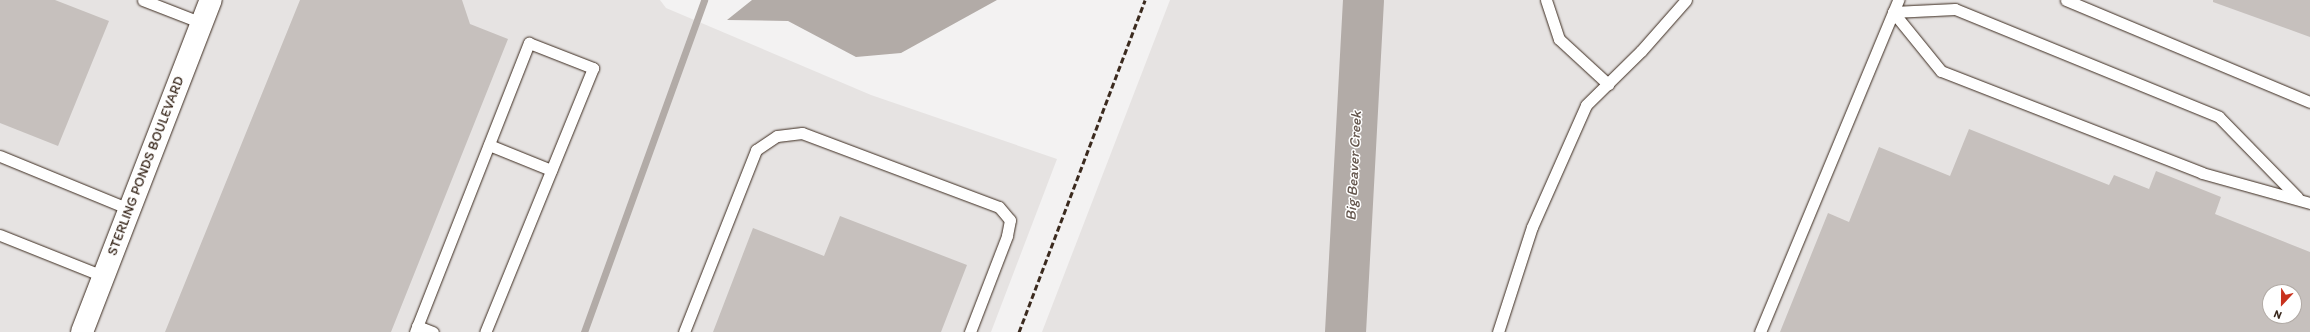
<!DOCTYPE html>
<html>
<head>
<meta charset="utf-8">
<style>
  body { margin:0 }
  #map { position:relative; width:2310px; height:332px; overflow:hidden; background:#f3f2f2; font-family:Itim,sans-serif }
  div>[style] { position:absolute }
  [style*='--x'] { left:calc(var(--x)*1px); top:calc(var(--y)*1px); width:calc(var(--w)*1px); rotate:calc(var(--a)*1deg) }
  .built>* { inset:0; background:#e6e3e2 }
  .water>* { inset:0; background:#b2aba7 }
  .stream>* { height:7px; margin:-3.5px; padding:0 3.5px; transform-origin:3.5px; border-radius:3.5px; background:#b2aba7 }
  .river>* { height:41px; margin:-20.5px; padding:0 20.5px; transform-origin:20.5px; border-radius:20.5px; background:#b2aba7 }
  .building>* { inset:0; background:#c6c0bd }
  .roads { filter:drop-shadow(0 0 1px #3b2a1e) drop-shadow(0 0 1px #3b2a1e) }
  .service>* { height:11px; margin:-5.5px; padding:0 5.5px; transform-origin:5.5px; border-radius:5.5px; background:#fff }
  .minor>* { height:22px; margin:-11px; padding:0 11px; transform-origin:11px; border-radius:11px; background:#fff }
  .rail>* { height:3px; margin-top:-1.5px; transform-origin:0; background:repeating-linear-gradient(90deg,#3b2a1e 0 6px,transparent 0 9px) }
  span { translate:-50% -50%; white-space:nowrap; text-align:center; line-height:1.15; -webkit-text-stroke:3px #fff; paint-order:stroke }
  .street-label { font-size:14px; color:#3b2a1e }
  .water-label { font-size:15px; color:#65574e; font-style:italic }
  .north { position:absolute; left:2262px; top:284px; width:40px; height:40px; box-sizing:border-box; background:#fff; border:1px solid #b1aaa5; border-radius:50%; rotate:202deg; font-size:11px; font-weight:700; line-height:16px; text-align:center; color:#3b2a1e }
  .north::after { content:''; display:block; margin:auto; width:14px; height:18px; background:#c8321e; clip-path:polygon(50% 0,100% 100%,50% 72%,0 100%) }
</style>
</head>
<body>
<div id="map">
  <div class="built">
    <i style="clip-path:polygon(0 0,660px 0,666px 8px,871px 95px,1057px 159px,991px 332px,0 332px)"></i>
    <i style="clip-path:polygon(evenodd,1170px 0,2310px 0,2310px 332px,1042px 332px,1170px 0,2270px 292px,2294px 292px,2294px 316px,2270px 316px,2270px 292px)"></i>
  </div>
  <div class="water">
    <i style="clip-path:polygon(752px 0,997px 0,901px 53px,856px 57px,788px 21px,727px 20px)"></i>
  </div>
  <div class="stream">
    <i style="--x:584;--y:332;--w:353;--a:-70.1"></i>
  </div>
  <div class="river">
    <i style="--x:1345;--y:332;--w:332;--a:-86.9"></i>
  </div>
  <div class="building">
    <i style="clip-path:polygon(0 0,55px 0,109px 21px,58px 146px,0 123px)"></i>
    <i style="clip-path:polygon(300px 0,462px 0,470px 24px,508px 39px,391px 332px,165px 332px)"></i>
    <i style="clip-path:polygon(2213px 0,2310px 0,2310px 37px,2213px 2px)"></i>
    <i style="clip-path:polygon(evenodd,1969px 129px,2109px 185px,2114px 175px,2149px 189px,2156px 171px,2221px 197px,2215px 214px,2310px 252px,2310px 332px,1780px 332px,1828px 213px,1849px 222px,1879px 147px,1950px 176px,1969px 129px,2270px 292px,2294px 292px,2294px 316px,2270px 316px,2270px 292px)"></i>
    <i style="clip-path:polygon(840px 216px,967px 265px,941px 332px,713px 332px,753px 228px,824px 256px)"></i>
  </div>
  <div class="roads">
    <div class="service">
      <i style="--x:143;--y:0;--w:63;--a:21.3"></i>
      <i style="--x:1546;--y:0;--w:41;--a:71.6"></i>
      <i style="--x:1559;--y:39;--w:67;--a:42.6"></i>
      <i style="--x:2066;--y:0;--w:264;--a:22.7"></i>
      <i style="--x:1893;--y:12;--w:76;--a:50.9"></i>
      <i style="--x:1941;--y:71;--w:280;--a:21.3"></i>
      <i style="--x:2202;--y:173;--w:112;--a:15.5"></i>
      <i style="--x:1893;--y:12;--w:62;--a:-2.8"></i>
      <i style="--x:1955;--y:9;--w:285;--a:22.2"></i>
      <i style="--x:2219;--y:117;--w:112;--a:45.7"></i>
      <i style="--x:489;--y:145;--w:67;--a:22"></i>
      <i style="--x:0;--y:156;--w:139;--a:22.3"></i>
      <i style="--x:0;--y:235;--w:111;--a:21.7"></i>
      <i style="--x:417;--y:326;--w:17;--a:21"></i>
      <i style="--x:415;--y:332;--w:311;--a:-68.5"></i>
      <i style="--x:529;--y:43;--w:69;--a:21.3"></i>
      <i style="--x:593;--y:68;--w:285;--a:112.2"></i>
      <i style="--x:684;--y:332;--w:196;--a:-68.4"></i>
      <i style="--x:756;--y:150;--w:25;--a:-34"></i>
      <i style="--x:777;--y:136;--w:25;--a:-7"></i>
      <i style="--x:802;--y:133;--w:210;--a:20.6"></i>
      <i style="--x:999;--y:207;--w:17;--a:50"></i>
      <i style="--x:1010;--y:220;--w:16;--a:101"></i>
      <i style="--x:1007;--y:236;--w:103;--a:111.1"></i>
      <i style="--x:1498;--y:332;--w:110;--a:-72.1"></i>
      <i style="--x:1532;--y:227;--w:133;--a:-66.1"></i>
      <i style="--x:1586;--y:105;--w:77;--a:-44.5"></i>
      <i style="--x:1641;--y:51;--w:68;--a:-48.6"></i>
      <i style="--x:1760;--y:332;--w:360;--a:-67.4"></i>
    </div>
    <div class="minor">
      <i style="--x:82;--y:332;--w:356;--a:-68.8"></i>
    </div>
  </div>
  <div class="rail">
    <i style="--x:1019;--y:332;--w:355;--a:-69.2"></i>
  </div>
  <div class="street-label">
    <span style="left:146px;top:166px;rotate:-69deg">STERLING PONDS BOULEVARD</span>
  </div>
  <div class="water-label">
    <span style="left:1354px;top:166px;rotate:-87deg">Big Beaver Creek</span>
  </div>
  <div class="north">N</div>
</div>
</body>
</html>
